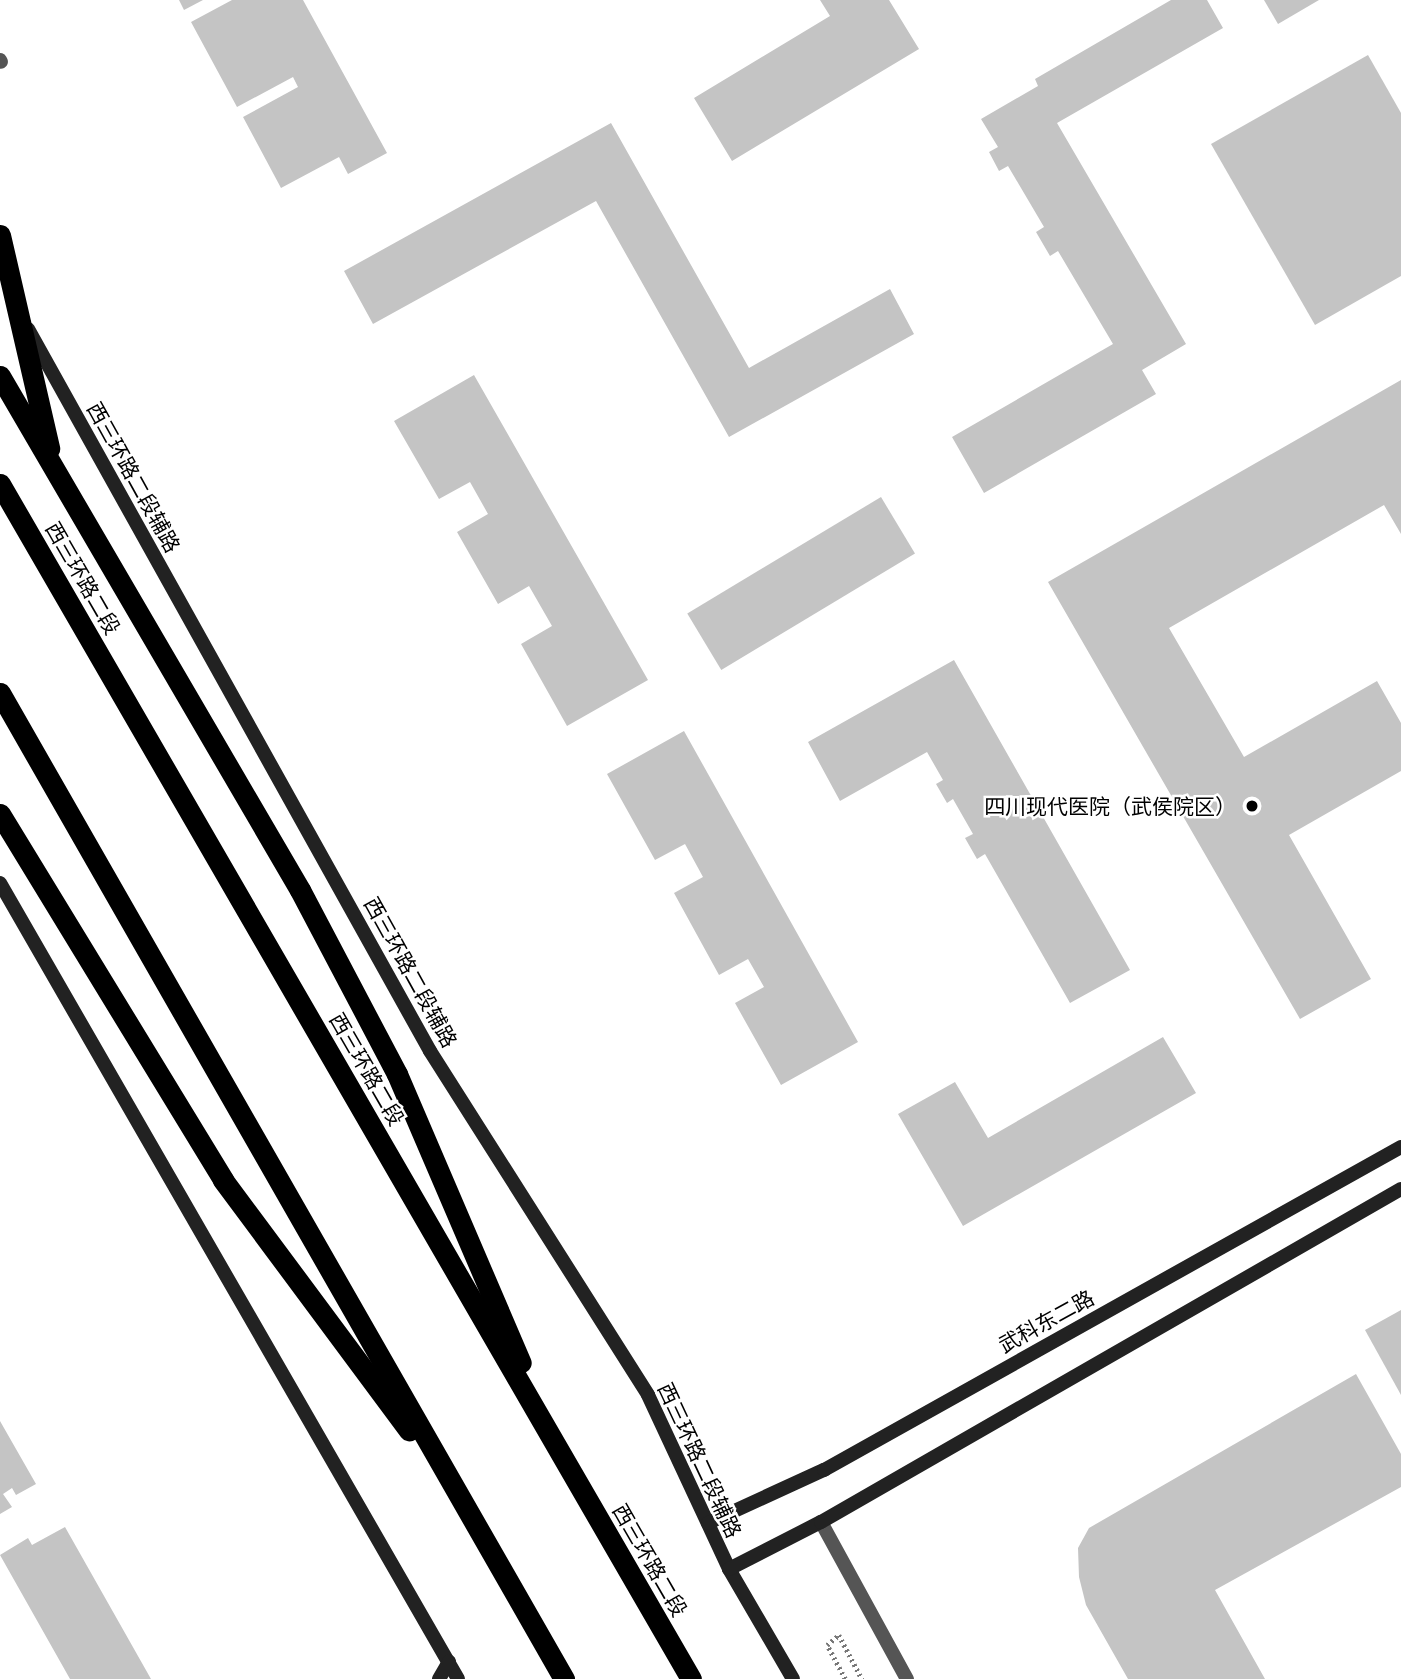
<!DOCTYPE html>
<html>
<head>
<meta charset="utf-8">
<style>
  body { margin:0 }
  #map { position:relative; width:1401px; height:1679px; overflow:hidden; background:#fff; font-family:Barlow,"Noto Sans SC",sans-serif }
  div>[style] { position:absolute }
  [style*='--x'] { left:calc(var(--x)*1px); top:calc(var(--y)*1px); width:calc(var(--w)*1px); rotate:calc(var(--a)*1deg) }
  .building>* { inset:0; background:#c4c4c4; transform-origin:0 0 }
  .path>* { height:4.5px; margin-top:-2.25px; transform-origin:0; background:repeating-linear-gradient(90deg,#777 0 2px,transparent 0 5.5px) }
  .lane>* { height:14px; margin:-7px; padding:0 7px; transform-origin:7px; border-radius:7px; background:#555 }
  .secondary>* { height:14px; margin:-7px; padding:0 7px; transform-origin:7px; border-radius:7px; background:#222 }
  .highway>* { height:21px; margin:-10.5px; padding:0 10.5px; transform-origin:10.5px; border-radius:10.5px; background:#000 }
  .dots>* { width:19px; height:19px; translate:-50% -50%; box-sizing:border-box; border:4px solid #fff; border-radius:50% }
  span { translate:-50% -50%; white-space:nowrap; text-align:center; line-height:1.15; -webkit-text-stroke:5px #fff; paint-order:stroke }
  .street-label { font-size:21px; color:#000 }
  .poi-label { font-size:21px; color:#000 }
  .right { translate:-100% -50%; text-align:right }
</style>
</head>
<body>
<div id="map">
  <div class="building">
    <i style="clip-path:polygon(179px 0,203px 0,184px 10px)"></i>
    <i style="clip-path:polygon(232px 0,303px 0,387px 153px,348px 174px,339px 157px,281px 188px,243px 117px,298px 87px,293px 77px,237px 107px,191px 22px)"></i>
    <i style="clip-path:polygon(820px 0,889px 0,919px 49px,732px 161px,694px 98px,830px 16px)"></i>
    <i style="clip-path:polygon(1171px 0,1207px 0,1223px 28px,1057px 123px,1186px 344px,1142px 370px,1156px 394px,984px 493px,952px 437px,1113px 344px,1058px 251px,1050px 256px,1036px 232px,1044px 227px,1008px 166px,999px 171px,989px 152px,998px 147px,981px 119px,1038px 86px,1035px 79px)"></i>
    <i style="clip-path:polygon(1264px 0,1319px 0,1278px 24px)"></i>
    <i style="clip-path:polygon(1368px 55px,1401px 113px,1401px 276px,1315px 325px,1211px 144px)"></i>
    <i style="clip-path:polygon(611px 123px,749px 368px,890px 289px,914px 334px,729px 437px,596px 201px,373px 324px,344px 271px)"></i>
    <i style="clip-path:polygon(474px 375px,648px 680px,567px 726px,521px 644px,552px 626px,529px 586px,498px 604px,457px 532px,488px 514px,470px 482px,439px 499px,394px 421px)"></i>
    <i style="clip-path:polygon(1401px 380px,1401px 534px,1384px 505px,1169px 628px,1244px 757px,1377px 681px,1401px 723px,1401px 771px,1289px 835px,1371px 979px,1300px 1019px,1048px 582px)"></i>
    <i style="left:881px;top:497px;width:66px;height:226px;rotate:59deg"></i>
    <i style="clip-path:polygon(954px 660px,1130px 970px,1070px 1003px,985px 854px,977px 859px,965px 838px,973px 834px,953px 799px,947px 803px,936px 784px,943px 780px,927px 752px,840px 801px,808px 742px)"></i>
    <i style="clip-path:polygon(684px 731px,858px 1042px,781px 1085px,735px 1003px,764px 987px,748px 959px,719px 975px,674px 893px,703px 877px,685px 844px,655px 860px,607px 774px)"></i>
    <i style="clip-path:polygon(1163px 1037px,1196px 1093px,963px 1226px,898px 1114px,955px 1082px,988px 1138px)"></i>
    <i style="clip-path:polygon(1401px 1310px,1401px 1395px,1365px 1330px)"></i>
    <i style="clip-path:polygon(1356px 1374px,1401px 1454px,1401px 1487px,1215px 1590px,1265px 1679px,1128px 1679px,1086px 1605px,1079px 1577px,1078px 1548px,1089px 1528px)"></i>
    <i style="clip-path:polygon(0 1421px,36px 1484px,16px 1495px,12px 1488px,3px 1494px,12px 1507px,0 1514px)"></i>
    <i style="clip-path:polygon(65px 1527px,151px 1679px,70px 1679px,0 1555px,28px 1538px,32px 1545px)"></i>
  </div>
  <div class="path">
    <i style="--x:845;--y:1679;--w:38;--a:-118"></i>
    <i style="--x:827;--y:1645;--w:16;--a:-40"></i>
    <i style="--x:839;--y:1635;--w:50;--a:62.4"></i>
  </div>
  <div class="lane">
    <i style="--x:0;--y:60;--w:2;--a:63"></i>
    <i style="--x:821;--y:1522;--w:179;--a:61.3"></i>
  </div>
  <div class="secondary">
    <i style="--x:28;--y:329;--w:826;--a:60.89"></i>
    <i style="--x:430;--y:1051;--w:407;--a:57.6"></i>
    <i style="--x:648;--y:1395;--w:192;--a:65"></i>
    <i style="--x:729;--y:1569;--w:127;--a:59.8"></i>
    <i style="--x:0;--y:883;--w:918;--a:60.08"></i>
    <i style="--x:708;--y:1523;--w:128;--a:-24.6"></i>
    <i style="--x:824;--y:1470;--w:661;--a:-29.24"></i>
    <i style="--x:729;--y:1569;--w:103;--a:-27.1"></i>
    <i style="--x:821;--y:1522;--w:669;--a:-29.86"></i>
    <i style="--x:439;--y:1679;--w:20;--a:-60"></i>
  </div>
  <div class="highway">
    <i style="--x:0;--y:235;--w:219;--a:77"></i>
    <i style="--x:0;--y:376;--w:595;--a:59.73"></i>
    <i style="--x:300;--y:890;--w:208;--a:62.2"></i>
    <i style="--x:397;--y:1074;--w:314;--a:66.8"></i>
    <i style="--x:0;--y:484;--w:1380;--a:59.96"></i>
    <i style="--x:0;--y:693;--w:1136;--a:60.23"></i>
    <i style="--x:0;--y:814;--w:429;--a:58.6"></i>
    <i style="--x:223;--y:1180;--w:312;--a:53.4"></i>
  </div>
  <div class="dots">
    <i style="left:1252px;top:806px;background:#000"></i>
  </div>
  <div class="street-label">
    <span style="left:134px;top:477px;rotate:61deg">西三环路二段辅路</span>
    <span style="left:83px;top:578px;rotate:60deg">西三环路二段</span>
    <span style="left:411px;top:972px;rotate:61deg">西三环路二段辅路</span>
    <span style="left:367px;top:1069px;rotate:60deg">西三环路二段</span>
    <span style="left:1046px;top:1321px;rotate:-29deg">武科东二路</span>
    <span style="left:700px;top:1460px;rotate:65deg">西三环路二段辅路</span>
    <span style="left:650px;top:1560px;rotate:60deg">西三环路二段</span>
  </div>
  <div class="poi-label">
    <span class="right" style="left:1236px;top:806px">四川现代医院（武侯院区）</span>
  </div>
</div>
</body>
</html>
